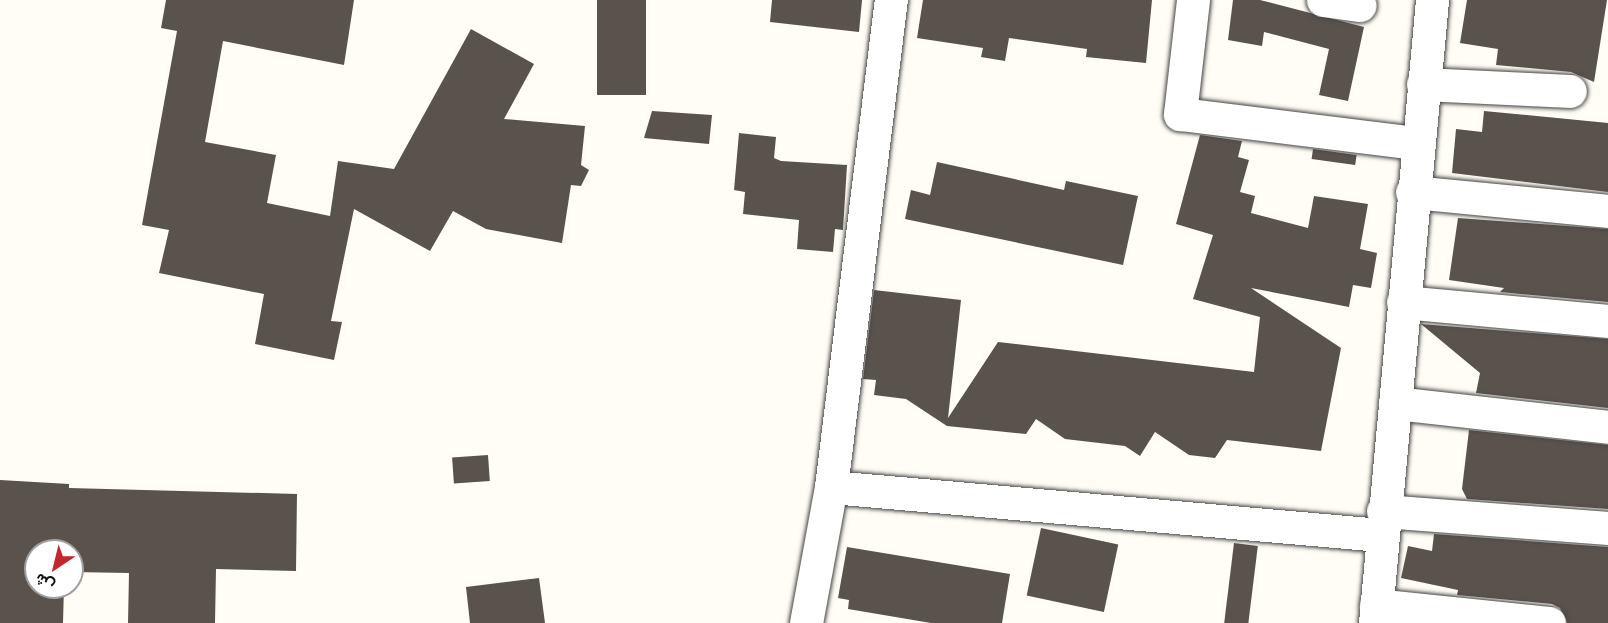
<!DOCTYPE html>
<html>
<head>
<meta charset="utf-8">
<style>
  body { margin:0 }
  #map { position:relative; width:1608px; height:623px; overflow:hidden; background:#fffdf5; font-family:"Roboto Serif",Vazirmatn,serif }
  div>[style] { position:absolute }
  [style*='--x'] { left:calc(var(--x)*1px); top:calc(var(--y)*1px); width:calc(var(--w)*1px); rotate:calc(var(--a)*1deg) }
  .building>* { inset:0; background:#5a524d; transform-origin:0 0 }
  .roads { filter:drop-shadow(0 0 2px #444) drop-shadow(0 0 2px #444) }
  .minor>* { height:33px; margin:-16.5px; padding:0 16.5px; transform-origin:16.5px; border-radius:16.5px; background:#fff }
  span { translate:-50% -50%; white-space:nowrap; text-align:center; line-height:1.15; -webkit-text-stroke:6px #fff; paint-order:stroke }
  .north { position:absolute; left:24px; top:539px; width:60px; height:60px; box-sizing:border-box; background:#fff; border:2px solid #a0a0a0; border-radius:50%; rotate:215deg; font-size:16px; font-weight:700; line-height:24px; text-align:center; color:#111 }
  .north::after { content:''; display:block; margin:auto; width:21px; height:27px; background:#c4262e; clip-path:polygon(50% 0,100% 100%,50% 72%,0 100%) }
</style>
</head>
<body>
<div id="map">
  <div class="building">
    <i style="clip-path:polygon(166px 0,354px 0,344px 65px,223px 41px,205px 142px,276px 155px,267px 203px,330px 216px,338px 161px,394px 169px,471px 29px,534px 64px,504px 119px,585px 126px,581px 165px,589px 170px,581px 186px,571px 185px,562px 243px,486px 229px,453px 211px,430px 251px,354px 209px,331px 321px,342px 322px,334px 360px,255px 344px,264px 294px,159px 273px,169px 230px,142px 225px,177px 31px,161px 28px)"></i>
    <i style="left:597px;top:0;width:49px;height:95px"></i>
    <i style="clip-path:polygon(772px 0,862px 0,859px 32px,770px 22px)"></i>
    <i style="clip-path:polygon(923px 0,1152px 0,1146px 63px,1086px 57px,1087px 49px,1009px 38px,1005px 61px,981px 57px,983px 48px,917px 38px)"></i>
    <i style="clip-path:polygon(1233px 0,1260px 0,1364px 27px,1348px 101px,1319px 95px,1329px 49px,1264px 32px,1262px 46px,1228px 40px)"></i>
    <i style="clip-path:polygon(1467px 0,1607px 0,1594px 82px,1571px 72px,1496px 65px,1498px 49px,1460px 43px)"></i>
    <i style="clip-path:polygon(652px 111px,712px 115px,709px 144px,644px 138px)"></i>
    <i style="clip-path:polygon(1484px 111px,1608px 123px,1608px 192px,1452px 173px,1456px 129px,1482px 132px)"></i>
    <i style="clip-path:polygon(739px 133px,776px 137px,774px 158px,781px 161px,847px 165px,843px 230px,835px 229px,833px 252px,797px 249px,799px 220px,743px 214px,745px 192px,734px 190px)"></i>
    <i style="clip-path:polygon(1200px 135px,1242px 141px,1238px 157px,1249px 160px,1240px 192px,1255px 196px,1251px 213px,1308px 228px,1314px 196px,1368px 204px,1360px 249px,1377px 253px,1371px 288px,1353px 285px,1349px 307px,1251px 288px,1341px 348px,1321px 451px,1227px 440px,1215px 458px,1189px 455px,1155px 432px,1140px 456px,1125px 446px,1065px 439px,1036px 419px,1026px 434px,947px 426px,906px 399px,874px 395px,876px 380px,863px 379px,874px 290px,961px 300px,948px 418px,998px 342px,1254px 372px,1260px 317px,1193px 299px,1213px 235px,1176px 224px)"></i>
    <i style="left:1313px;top:149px;width:44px;height:10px;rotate:8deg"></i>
    <i style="clip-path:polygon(937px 162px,1064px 190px,1066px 181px,1138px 196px,1123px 265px,905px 219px,911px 190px,930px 195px)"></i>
    <i style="clip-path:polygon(1458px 218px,1608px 229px,1608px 302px,1500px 292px,1504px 288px,1449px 280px)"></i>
    <i style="clip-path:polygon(1421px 324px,1608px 339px,1608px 408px,1476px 393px,1480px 373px)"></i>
    <i style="clip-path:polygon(1469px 430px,1608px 445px,1608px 509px,1467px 499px,1462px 489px)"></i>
    <i style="left:488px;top:455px;width:26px;height:36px;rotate:86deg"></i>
    <i style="clip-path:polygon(0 480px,69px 484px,69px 488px,297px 494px,296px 571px,216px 569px,215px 623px,128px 623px,129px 573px,72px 572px,72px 551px,36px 551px,36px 587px,64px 587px,63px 623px,0 623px)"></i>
    <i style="left:1041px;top:528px;width:79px;height:69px;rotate:12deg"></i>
    <i style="clip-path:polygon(1434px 534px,1608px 547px,1608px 623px,1567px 623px,1560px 608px,1552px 604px,1457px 595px,1458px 590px,1401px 578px,1408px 546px,1432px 551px)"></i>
    <i style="left:1234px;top:543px;width:24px;height:81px;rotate:7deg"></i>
    <i style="clip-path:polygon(847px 547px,1010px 574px,1002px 623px,931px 623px,848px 609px,849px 600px,838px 598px)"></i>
    <i style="clip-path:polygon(539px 578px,545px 623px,470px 623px,466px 587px)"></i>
  </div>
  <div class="roads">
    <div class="minor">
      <i style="--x:1193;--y:0;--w:115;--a:96.5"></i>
      <i style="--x:1180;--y:114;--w:238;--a:7"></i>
      <i style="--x:1323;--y:0;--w:37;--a:8"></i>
      <i style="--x:1423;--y:84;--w:147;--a:2.7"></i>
      <i style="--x:1412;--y:192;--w:197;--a:5.5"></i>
      <i style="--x:1403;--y:302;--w:206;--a:5.3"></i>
      <i style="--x:1395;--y:403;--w:214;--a:6.4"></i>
      <i style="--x:831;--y:487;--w:491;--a:-83"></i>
      <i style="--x:1383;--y:511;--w:226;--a:4.3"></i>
      <i style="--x:1376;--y:605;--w:174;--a:5.9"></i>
      <i style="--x:806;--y:623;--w:138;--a:-79.6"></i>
      <i style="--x:831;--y:487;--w:552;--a:4.99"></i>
      <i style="--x:1375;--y:623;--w:626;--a:-84.77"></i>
    </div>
  </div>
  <div class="north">ش</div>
</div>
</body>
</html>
